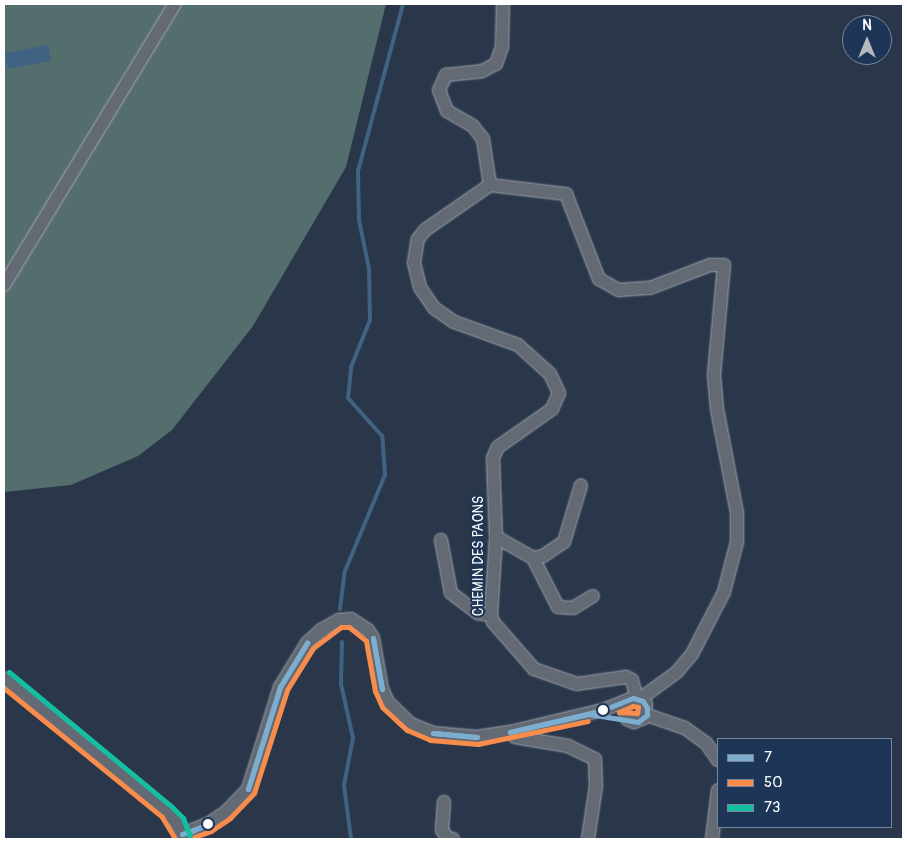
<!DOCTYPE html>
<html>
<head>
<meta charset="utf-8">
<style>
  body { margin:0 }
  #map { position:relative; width:907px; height:843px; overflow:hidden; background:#2a374a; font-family:Pangolin,sans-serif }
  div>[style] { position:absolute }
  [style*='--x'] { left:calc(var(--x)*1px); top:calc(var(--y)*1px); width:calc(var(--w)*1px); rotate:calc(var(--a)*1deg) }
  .green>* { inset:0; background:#546d6d }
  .water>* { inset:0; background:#406283; transform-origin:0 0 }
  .stream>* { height:4px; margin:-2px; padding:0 2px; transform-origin:2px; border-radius:2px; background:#406283 }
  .roads { filter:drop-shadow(0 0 1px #9fa5ae) drop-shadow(0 0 1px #9fa5ae) }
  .minor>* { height:12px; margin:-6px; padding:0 6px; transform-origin:6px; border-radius:6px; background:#636a74 }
  .bus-1>* { height:5px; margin:-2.5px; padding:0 2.5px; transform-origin:2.5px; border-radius:2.5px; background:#7daecf }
  .bus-2>* { height:5px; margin:-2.5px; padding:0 2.5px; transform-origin:2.5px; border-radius:2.5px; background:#f88c4c }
  .bus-3>* { height:5px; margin:-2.5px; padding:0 2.5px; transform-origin:2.5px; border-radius:2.5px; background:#13bea3 }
  .dots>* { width:14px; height:14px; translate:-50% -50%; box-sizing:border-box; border:2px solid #1d3557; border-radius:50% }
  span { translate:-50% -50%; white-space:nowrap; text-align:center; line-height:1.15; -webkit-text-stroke:4px #1d3557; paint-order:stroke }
  .street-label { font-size:14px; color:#fff }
  .frame { position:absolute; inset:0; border:5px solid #fff; pointer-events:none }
  .legend { position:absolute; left:717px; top:738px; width:175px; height:90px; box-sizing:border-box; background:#1d3557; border:1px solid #77869a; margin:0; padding:6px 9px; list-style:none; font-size:15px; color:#fff }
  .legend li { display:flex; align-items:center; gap:10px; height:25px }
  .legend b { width:25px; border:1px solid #77869a }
  .north { position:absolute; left:842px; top:15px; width:50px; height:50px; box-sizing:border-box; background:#1d3557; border:1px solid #77869a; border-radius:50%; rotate:0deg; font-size:14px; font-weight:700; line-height:20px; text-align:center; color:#fff }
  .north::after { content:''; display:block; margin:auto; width:18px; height:22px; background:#b4b9c0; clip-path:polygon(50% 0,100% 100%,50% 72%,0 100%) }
</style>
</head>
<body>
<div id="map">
  <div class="green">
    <i style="clip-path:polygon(4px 4px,386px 4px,346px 167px,253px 326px,172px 430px,138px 456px,71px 485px,4px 492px)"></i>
  </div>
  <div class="water">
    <i style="left:48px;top:45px;width:16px;height:44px;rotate:79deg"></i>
  </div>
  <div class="stream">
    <i style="--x:340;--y:609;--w:38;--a:-83"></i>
    <i style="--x:345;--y:571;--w:104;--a:-67.4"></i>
    <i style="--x:385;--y:475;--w:39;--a:-94"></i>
    <i style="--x:382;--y:436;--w:51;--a:-131.8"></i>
    <i style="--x:348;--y:398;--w:31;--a:-84"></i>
    <i style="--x:351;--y:367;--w:51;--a:-68"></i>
    <i style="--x:370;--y:320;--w:51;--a:-91.1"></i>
    <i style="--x:369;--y:269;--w:50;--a:-101.5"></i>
    <i style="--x:359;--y:220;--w:49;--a:-91.2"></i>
    <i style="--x:358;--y:171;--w:173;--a:-74.9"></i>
    <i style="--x:342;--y:642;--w:42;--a:91.4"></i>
    <i style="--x:341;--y:684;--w:55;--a:77.5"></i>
    <i style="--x:353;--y:738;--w:48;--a:100.8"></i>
    <i style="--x:344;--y:785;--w:54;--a:82.6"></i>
  </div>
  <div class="roads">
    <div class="minor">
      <i style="--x:490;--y:185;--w:47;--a:-98.7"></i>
      <i style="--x:483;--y:139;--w:16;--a:-128"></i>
      <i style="--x:473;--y:126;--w:30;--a:-150"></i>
      <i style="--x:447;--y:111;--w:22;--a:-111"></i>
      <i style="--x:439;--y:90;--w:17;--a:-65"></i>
      <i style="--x:446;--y:75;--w:36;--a:-6"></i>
      <i style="--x:482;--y:71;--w:16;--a:-27"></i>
      <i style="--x:496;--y:64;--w:18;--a:-71"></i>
      <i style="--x:502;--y:47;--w:43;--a:-88.7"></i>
      <i style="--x:4;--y:285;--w:329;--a:-58.7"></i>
      <i style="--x:496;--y:537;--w:43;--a:29.6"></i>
      <i style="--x:533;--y:558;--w:10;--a:-11"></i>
      <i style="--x:543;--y:556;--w:25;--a:-34"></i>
      <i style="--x:564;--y:542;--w:59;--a:-73.4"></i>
      <i style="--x:441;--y:540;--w:54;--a:79.3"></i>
      <i style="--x:451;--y:593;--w:34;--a:37"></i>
      <i style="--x:478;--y:613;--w:13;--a:9"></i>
      <i style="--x:533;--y:558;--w:55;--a:63"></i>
      <i style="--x:558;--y:607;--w:15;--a:4"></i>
      <i style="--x:573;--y:608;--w:23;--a:-31"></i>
      <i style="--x:4;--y:678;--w:211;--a:39.4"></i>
      <i style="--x:167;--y:812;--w:13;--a:48"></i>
      <i style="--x:176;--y:822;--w:18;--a:68"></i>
      <i style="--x:637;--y:698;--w:19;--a:-106"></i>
      <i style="--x:632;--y:680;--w:7;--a:-153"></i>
      <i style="--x:626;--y:677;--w:49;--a:171.9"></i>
      <i style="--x:577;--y:684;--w:46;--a:-160.8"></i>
      <i style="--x:534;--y:669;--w:62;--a:-131.1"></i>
      <i style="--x:493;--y:622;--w:7;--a:-106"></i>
      <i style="--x:491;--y:615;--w:78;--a:-86.3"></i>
      <i style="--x:496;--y:537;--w:79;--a:-92.2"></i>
      <i style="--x:493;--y:458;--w:12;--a:-66"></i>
      <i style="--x:498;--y:447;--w:66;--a:-35.1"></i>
      <i style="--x:552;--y:409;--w:17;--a:-66"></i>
      <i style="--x:559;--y:393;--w:21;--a:-115"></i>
      <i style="--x:550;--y:374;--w:43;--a:-137.8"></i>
      <i style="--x:518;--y:345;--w:68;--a:-160.2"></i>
      <i style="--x:454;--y:322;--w:24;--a:-145"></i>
      <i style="--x:434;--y:308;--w:25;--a:-124"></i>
      <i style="--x:420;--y:287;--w:25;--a:-104"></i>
      <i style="--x:414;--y:263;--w:24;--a:-81"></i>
      <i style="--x:418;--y:239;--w:11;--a:-52"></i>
      <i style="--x:425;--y:230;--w:79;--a:-34.7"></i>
      <i style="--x:490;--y:185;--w:77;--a:6.8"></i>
      <i style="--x:566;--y:194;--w:91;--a:68.8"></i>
      <i style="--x:599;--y:279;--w:23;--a:29"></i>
      <i style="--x:619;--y:290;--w:31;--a:-4"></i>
      <i style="--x:650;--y:288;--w:64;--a:-21"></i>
      <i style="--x:710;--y:265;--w:14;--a:0"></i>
      <i style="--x:724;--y:265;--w:110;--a:95.2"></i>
      <i style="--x:714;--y:375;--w:34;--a:85"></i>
      <i style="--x:717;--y:409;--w:106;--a:79.1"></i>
      <i style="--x:737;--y:513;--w:29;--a:90"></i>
      <i style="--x:737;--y:542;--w:52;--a:104.6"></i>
      <i style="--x:724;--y:592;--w:70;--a:117.3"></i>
      <i style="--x:692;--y:654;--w:23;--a:130"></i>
      <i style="--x:677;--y:672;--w:46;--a:143.9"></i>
      <i style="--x:647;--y:715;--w:40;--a:18.9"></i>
      <i style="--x:685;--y:728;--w:26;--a:36"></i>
      <i style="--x:706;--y:743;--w:21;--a:55"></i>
      <i style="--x:510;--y:732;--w:7;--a:45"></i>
      <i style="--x:515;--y:737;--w:54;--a:9.6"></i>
      <i style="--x:568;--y:746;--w:30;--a:26"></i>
      <i style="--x:595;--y:759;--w:27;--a:88"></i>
      <i style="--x:596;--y:786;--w:54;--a:98.6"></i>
      <i style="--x:444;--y:802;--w:28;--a:94"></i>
      <i style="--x:442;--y:830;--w:9;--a:58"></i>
      <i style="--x:447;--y:838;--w:6;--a:9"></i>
      <i style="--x:182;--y:834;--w:28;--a:-21"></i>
      <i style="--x:208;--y:824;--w:22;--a:-34"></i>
      <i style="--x:226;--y:812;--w:32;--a:-46"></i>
      <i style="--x:248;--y:789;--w:107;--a:-72.6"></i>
      <i style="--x:280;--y:687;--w:52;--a:-58.5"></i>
      <i style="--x:307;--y:643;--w:19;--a:-43"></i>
      <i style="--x:321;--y:630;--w:21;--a:-29"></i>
      <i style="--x:339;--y:620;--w:12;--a:-5"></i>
      <i style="--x:351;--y:619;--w:20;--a:33"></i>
      <i style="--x:368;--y:630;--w:9;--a:58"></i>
      <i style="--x:373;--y:638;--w:52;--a:80"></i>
      <i style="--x:382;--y:689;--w:14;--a:65"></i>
      <i style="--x:388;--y:702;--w:32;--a:44"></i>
      <i style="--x:411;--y:724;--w:24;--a:22"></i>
      <i style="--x:433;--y:733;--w:44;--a:5.2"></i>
      <i style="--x:477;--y:737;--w:33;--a:-9"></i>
      <i style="--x:510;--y:732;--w:96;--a:-13.3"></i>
      <i style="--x:603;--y:710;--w:32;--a:-22"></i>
      <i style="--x:633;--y:698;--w:14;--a:25"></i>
      <i style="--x:646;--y:704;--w:14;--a:98"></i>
      <i style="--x:644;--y:718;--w:11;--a:158"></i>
      <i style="--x:634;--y:722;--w:8;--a:-157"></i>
      <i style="--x:627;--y:719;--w:11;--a:-105"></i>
      <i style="--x:624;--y:708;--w:8;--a:-67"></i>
      <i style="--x:712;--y:839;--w:49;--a:-83"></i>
    </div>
  </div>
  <div class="bus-1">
    <i style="--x:373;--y:638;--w:52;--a:80"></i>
    <i style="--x:373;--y:638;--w:52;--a:80"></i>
    <i style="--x:280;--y:687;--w:52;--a:-58.5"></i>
    <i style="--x:280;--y:687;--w:52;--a:-58.5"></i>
    <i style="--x:633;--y:698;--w:10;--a:17"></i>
    <i style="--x:643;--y:701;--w:8;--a:60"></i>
    <i style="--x:647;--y:708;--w:7;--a:90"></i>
    <i style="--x:647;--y:715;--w:11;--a:142"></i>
    <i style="--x:638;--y:722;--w:50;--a:-170.7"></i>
    <i style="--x:589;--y:714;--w:81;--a:167.2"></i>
    <i style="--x:510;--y:732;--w:96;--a:-13.3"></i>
    <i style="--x:603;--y:710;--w:32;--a:-22"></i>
    <i style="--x:433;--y:733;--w:44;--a:5.2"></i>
    <i style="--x:433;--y:733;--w:44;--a:5.2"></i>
    <i style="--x:248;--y:789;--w:107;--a:-72.6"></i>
    <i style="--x:248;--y:789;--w:107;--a:-72.6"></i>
    <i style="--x:208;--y:824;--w:17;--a:156"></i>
    <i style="--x:192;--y:831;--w:10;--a:163"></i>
    <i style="--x:182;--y:834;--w:28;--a:-21"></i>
  </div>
  <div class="bus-2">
    <i style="--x:4;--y:688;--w:204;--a:39.2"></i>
    <i style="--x:162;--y:817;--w:26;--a:59"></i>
    <i style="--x:633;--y:706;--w:5;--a:11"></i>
    <i style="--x:638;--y:707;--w:6;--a:99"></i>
    <i style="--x:637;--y:713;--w:18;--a:-177"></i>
    <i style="--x:619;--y:712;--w:15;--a:-23"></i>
    <i style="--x:189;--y:839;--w:23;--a:-20"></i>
    <i style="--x:211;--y:831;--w:23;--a:-34"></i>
    <i style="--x:230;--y:818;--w:35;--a:-46"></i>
    <i style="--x:254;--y:793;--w:108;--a:-72.2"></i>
    <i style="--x:287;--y:690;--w:49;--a:-58.2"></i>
    <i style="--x:313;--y:648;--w:35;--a:-37"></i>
    <i style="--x:341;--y:627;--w:8;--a:0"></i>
    <i style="--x:349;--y:627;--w:22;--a:39"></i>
    <i style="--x:366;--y:641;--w:51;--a:79.8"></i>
    <i style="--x:375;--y:691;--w:17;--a:66"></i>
    <i style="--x:382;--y:707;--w:34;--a:43"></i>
    <i style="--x:407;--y:730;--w:25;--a:23"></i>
    <i style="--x:430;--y:740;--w:48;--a:4.8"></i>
    <i style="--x:478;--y:744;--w:112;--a:-11.8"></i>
  </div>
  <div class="bus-3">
    <i style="--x:9;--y:672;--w:212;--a:39.6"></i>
    <i style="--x:172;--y:807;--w:16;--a:45"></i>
    <i style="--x:183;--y:818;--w:19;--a:69"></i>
  </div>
  <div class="dots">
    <i style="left:603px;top:710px;background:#fff"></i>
    <i style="left:208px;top:824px;background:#fff"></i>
  </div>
  <div class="street-label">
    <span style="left:479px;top:556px;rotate:-90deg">CHEMIN DES PAONS</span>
  </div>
  <div class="frame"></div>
  <ul class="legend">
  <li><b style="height:6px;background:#7daecf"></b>7</li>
  <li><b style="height:6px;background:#f88c4c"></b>50</li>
  <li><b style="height:6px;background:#13bea3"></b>73</li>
  </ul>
  <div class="north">N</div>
</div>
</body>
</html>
